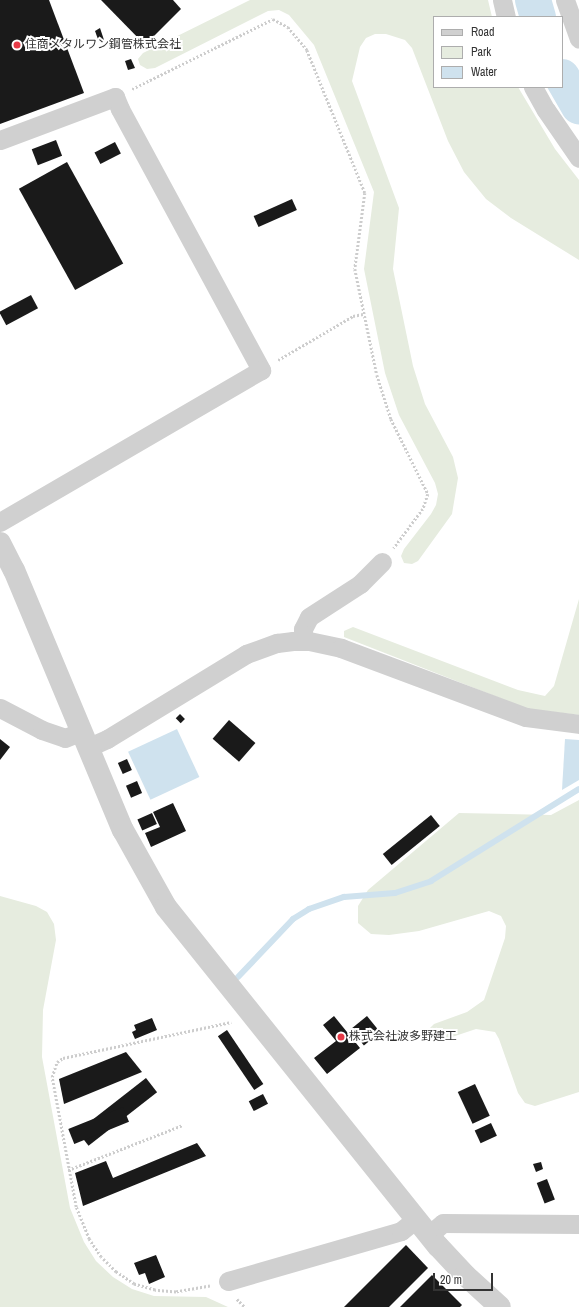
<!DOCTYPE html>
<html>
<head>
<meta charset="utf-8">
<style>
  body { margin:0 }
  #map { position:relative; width:579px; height:1307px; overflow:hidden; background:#fff; font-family:"Archivo Narrow","Noto Sans JP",sans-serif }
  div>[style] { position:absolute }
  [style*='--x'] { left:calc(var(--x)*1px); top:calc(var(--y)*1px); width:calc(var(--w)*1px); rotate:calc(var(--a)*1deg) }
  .green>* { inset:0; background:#e6ecdf }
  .water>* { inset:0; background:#cfe2ee; transform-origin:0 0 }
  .stream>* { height:6px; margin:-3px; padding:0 3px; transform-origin:3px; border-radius:3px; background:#cfe2ee }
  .river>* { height:36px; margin:-18px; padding:0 18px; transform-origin:18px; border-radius:18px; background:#cfe2ee }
  .building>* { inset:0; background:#1a1a1a; transform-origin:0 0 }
  .path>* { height:2.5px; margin-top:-1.25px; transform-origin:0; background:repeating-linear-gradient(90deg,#cdcdcd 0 2px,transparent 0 4px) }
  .minor>* { height:19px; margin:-9.5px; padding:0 9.5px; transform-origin:9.5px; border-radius:9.5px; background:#d0d0d0 }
  .tertiary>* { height:22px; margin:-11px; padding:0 11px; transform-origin:11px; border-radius:11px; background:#d0d0d0 }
  .dots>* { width:11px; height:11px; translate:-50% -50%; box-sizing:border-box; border:2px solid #fff; border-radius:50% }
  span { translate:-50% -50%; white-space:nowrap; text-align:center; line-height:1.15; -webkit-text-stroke:4px #fff; paint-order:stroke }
  .poi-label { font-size:12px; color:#333 }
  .left { translate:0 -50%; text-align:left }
  .legend { position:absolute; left:433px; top:16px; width:130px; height:72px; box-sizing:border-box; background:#fff; border:1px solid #adadad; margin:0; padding:5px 7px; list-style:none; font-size:12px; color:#333 }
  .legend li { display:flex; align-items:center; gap:8px; height:20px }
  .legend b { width:20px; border:1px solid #adadad }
  .scale { position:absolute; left:433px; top:1273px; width:60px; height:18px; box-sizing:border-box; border:2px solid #333; border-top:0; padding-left:5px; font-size:12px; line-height:14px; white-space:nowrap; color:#333; -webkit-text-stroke:3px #fff; paint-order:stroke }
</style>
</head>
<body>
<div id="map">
  <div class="green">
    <i style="clip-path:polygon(250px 0,488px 0,492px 17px,434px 17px,434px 87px,518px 87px,555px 149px,579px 180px,579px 260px,511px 218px,486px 199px,464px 172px,448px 141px,412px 48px,405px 40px,386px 34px,375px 34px,366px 38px,360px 47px,352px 81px,399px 208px,393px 269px,413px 366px,425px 404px,453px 457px,458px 478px,452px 514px,418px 561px,412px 564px,404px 563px,401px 556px,404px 549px,431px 514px,436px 505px,438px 494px,435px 483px,399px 415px,385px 373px,364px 269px,374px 192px,314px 45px,289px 15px,279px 10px,268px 11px,155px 68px,147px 69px,140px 65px,138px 59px,143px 53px)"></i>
    <i style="clip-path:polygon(579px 599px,579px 715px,528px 709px,344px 637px,344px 631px,353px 627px,518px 690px,545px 696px,554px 686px)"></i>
    <i style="clip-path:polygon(579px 800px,579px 1092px,535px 1106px,525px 1103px,518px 1093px,499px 1039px,495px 1032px,476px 1029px,440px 1041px,433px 1040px,429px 1035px,430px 1028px,434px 1024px,467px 1012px,484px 1000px,505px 938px,506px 926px,501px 916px,489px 911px,419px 931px,389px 935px,371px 934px,358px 923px,358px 906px,368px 890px,459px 813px,551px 815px)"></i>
    <i style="clip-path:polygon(0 896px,36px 906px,47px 912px,54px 924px,56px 940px,43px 1010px,42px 1057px,70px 1208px,84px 1242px,96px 1261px,113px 1277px,132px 1289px,154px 1296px,206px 1297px,228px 1307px,0 1307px)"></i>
  </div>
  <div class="water">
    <i style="left:177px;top:729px;width:53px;height:54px;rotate:65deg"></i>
    <i style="clip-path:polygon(565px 739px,579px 740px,579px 780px,562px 790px)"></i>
  </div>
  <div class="stream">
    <i style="--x:238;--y:977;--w:80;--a:-46.5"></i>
    <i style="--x:293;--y:919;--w:19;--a:-32"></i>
    <i style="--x:309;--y:909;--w:37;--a:-19"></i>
    <i style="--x:344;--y:897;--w:51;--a:-4.5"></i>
    <i style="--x:395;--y:893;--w:38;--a:-18"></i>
    <i style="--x:431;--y:881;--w:174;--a:-31.9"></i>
  </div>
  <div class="river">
    <i style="--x:533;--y:0;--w:18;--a:74"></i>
    <i style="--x:562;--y:77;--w:34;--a:60"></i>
  </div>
  <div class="building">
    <i style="clip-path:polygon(0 0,49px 0,84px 93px,0 124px)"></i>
    <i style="clip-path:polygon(101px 0,173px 0,181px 9px,145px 45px)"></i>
    <i style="clip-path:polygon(100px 28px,104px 40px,99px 42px,95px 31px)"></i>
    <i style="clip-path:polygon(131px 59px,135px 68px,128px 70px,125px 61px)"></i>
    <i style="left:56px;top:140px;width:17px;height:26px;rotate:69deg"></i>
    <i style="left:115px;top:142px;width:13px;height:23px;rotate:63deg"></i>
    <i style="left:67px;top:162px;width:116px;height:55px;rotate:61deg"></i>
    <i style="left:292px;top:199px;width:12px;height:42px;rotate:66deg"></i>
    <i style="left:31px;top:295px;width:15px;height:36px;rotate:62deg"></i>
    <i style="left:180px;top:714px;width:7px;height:6px;rotate:45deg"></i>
    <i style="left:229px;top:720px;width:35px;height:25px;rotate:41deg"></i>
    <i style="clip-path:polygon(0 739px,10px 747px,0 760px)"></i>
    <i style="left:127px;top:759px;width:12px;height:10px;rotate:66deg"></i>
    <i style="left:137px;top:781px;width:13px;height:12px;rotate:67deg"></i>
    <i style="clip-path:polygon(173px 803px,186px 831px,151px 847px,145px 833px,160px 827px,153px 812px)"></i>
    <i style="left:152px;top:813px;width:12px;height:16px;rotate:66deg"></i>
    <i style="left:431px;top:815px;width:14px;height:62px;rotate:51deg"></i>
    <i style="clip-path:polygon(334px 1016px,360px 1048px,327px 1074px,314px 1058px,336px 1041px,323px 1025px)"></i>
    <i style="left:367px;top:1016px;width:21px;height:21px;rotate:51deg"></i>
    <i style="clip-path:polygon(152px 1018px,157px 1030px,135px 1039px,132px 1032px,136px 1030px,134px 1025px)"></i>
    <i style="left:227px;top:1030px;width:65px;height:11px;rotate:56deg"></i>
    <i style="clip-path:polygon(126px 1052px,142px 1072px,64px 1104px,59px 1079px)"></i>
    <i style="left:146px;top:1078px;width:18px;height:87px;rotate:52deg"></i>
    <i style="left:475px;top:1084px;width:35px;height:19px;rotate:65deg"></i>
    <i style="left:263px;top:1094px;width:11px;height:16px;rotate:63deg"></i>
    <i style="left:123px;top:1107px;width:16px;height:59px;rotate:68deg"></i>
    <i style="left:491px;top:1123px;width:14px;height:18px;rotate:65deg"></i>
    <i style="clip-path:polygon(197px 1143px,206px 1156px,83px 1206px,75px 1173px,106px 1161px,113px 1178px)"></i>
    <i style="clip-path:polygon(541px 1162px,543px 1169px,536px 1172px,533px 1164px)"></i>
    <i style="left:547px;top:1179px;width:22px;height:11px;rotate:69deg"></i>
    <i style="clip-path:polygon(406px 1245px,428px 1268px,389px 1307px,344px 1307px)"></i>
    <i style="clip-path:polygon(156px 1255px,165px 1277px,149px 1284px,145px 1273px,139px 1275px,134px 1263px)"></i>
    <i style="clip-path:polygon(432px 1275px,462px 1305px,460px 1307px,400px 1307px)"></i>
  </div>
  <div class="path">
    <i style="--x:132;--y:89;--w:157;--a:-26.4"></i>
    <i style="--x:273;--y:19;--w:17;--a:28"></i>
    <i style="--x:288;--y:27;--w:30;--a:50"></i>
    <i style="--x:307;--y:50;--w:154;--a:67.9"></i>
    <i style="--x:365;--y:193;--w:77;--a:97.5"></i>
    <i style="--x:355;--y:269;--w:108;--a:78.3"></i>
    <i style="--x:377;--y:375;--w:46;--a:72.3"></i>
    <i style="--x:391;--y:419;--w:84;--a:63.7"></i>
    <i style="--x:428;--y:494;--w:16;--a:108"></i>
    <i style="--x:423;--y:509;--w:49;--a:126.6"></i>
    <i style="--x:278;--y:360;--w:87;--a:-30.4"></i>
    <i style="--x:353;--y:316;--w:10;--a:-11"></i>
    <i style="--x:68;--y:1170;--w:123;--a:-21.4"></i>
    <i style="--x:210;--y:1286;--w:35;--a:170"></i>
    <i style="--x:176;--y:1292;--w:21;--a:-175"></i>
    <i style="--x:155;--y:1290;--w:22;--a:-164"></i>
    <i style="--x:134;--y:1284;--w:22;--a:-146"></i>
    <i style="--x:116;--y:1272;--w:21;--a:-135"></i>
    <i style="--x:101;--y:1257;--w:22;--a:-124"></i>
    <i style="--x:89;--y:1239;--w:35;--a:-112"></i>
    <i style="--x:76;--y:1207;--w:132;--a:-100.5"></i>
    <i style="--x:52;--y:1077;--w:16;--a:-72"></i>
    <i style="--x:57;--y:1062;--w:7;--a:-34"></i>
    <i style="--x:63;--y:1058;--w:172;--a:-12.1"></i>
    <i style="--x:237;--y:1299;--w:11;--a:45"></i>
  </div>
  <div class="minor">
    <i style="--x:502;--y:0;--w:17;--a:77"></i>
    <i style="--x:565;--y:0;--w:41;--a:70.3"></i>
    <i style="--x:533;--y:87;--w:26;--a:61"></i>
    <i style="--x:546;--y:110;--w:58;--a:55.5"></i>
    <i style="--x:0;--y:140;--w:123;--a:-20.5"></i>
    <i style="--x:115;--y:97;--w:13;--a:67"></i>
    <i style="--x:120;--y:109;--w:297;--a:61.6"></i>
    <i style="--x:261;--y:370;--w:302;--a:149.8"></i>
    <i style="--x:303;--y:641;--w:12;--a:-90"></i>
    <i style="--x:303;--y:629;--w:13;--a:-63"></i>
    <i style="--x:309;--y:617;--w:61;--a:-32.9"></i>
    <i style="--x:360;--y:584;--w:31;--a:-45"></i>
    <i style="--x:0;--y:708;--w:47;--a:27.6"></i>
    <i style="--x:42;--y:730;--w:24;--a:19"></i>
    <i style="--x:65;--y:738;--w:18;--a:-22"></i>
    <i style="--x:89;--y:747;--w:20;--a:-24"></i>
    <i style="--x:107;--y:739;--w:163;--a:-31.4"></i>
    <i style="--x:246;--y:654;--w:33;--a:-20"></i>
    <i style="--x:277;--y:643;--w:16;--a:-7"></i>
    <i style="--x:293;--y:641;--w:16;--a:0"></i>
    <i style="--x:309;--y:641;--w:33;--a:12"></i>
    <i style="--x:341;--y:648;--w:197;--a:20.5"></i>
    <i style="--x:526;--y:717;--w:53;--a:7.5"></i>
    <i style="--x:429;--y:1235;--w:18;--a:-41"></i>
    <i style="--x:443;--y:1223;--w:136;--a:0.4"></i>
    <i style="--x:228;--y:1281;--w:180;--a:-16.1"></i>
    <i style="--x:401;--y:1231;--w:19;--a:-39"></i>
  </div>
  <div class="tertiary">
    <i style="--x:0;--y:543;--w:30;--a:63"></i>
    <i style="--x:14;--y:570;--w:282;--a:67.3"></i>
    <i style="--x:123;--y:830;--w:88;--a:60.8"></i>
    <i style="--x:166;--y:907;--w:435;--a:51.3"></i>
    <i style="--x:438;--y:1246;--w:40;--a:47"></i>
    <i style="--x:465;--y:1275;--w:47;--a:42.4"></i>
  </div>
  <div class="dots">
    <i style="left:17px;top:45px;background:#e63946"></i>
    <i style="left:341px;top:1037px;background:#e63946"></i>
  </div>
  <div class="poi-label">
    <span class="left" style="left:25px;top:45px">住商メタルワン鋼管株式会社</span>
    <span class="left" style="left:349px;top:1037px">株式会社波多野建工</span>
  </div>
  <ul class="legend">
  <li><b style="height:5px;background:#d0d0d0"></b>Road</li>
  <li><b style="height:11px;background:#e6ecdf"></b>Park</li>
  <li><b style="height:11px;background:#cfe2ee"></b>Water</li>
  </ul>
  <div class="scale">20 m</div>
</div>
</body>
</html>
